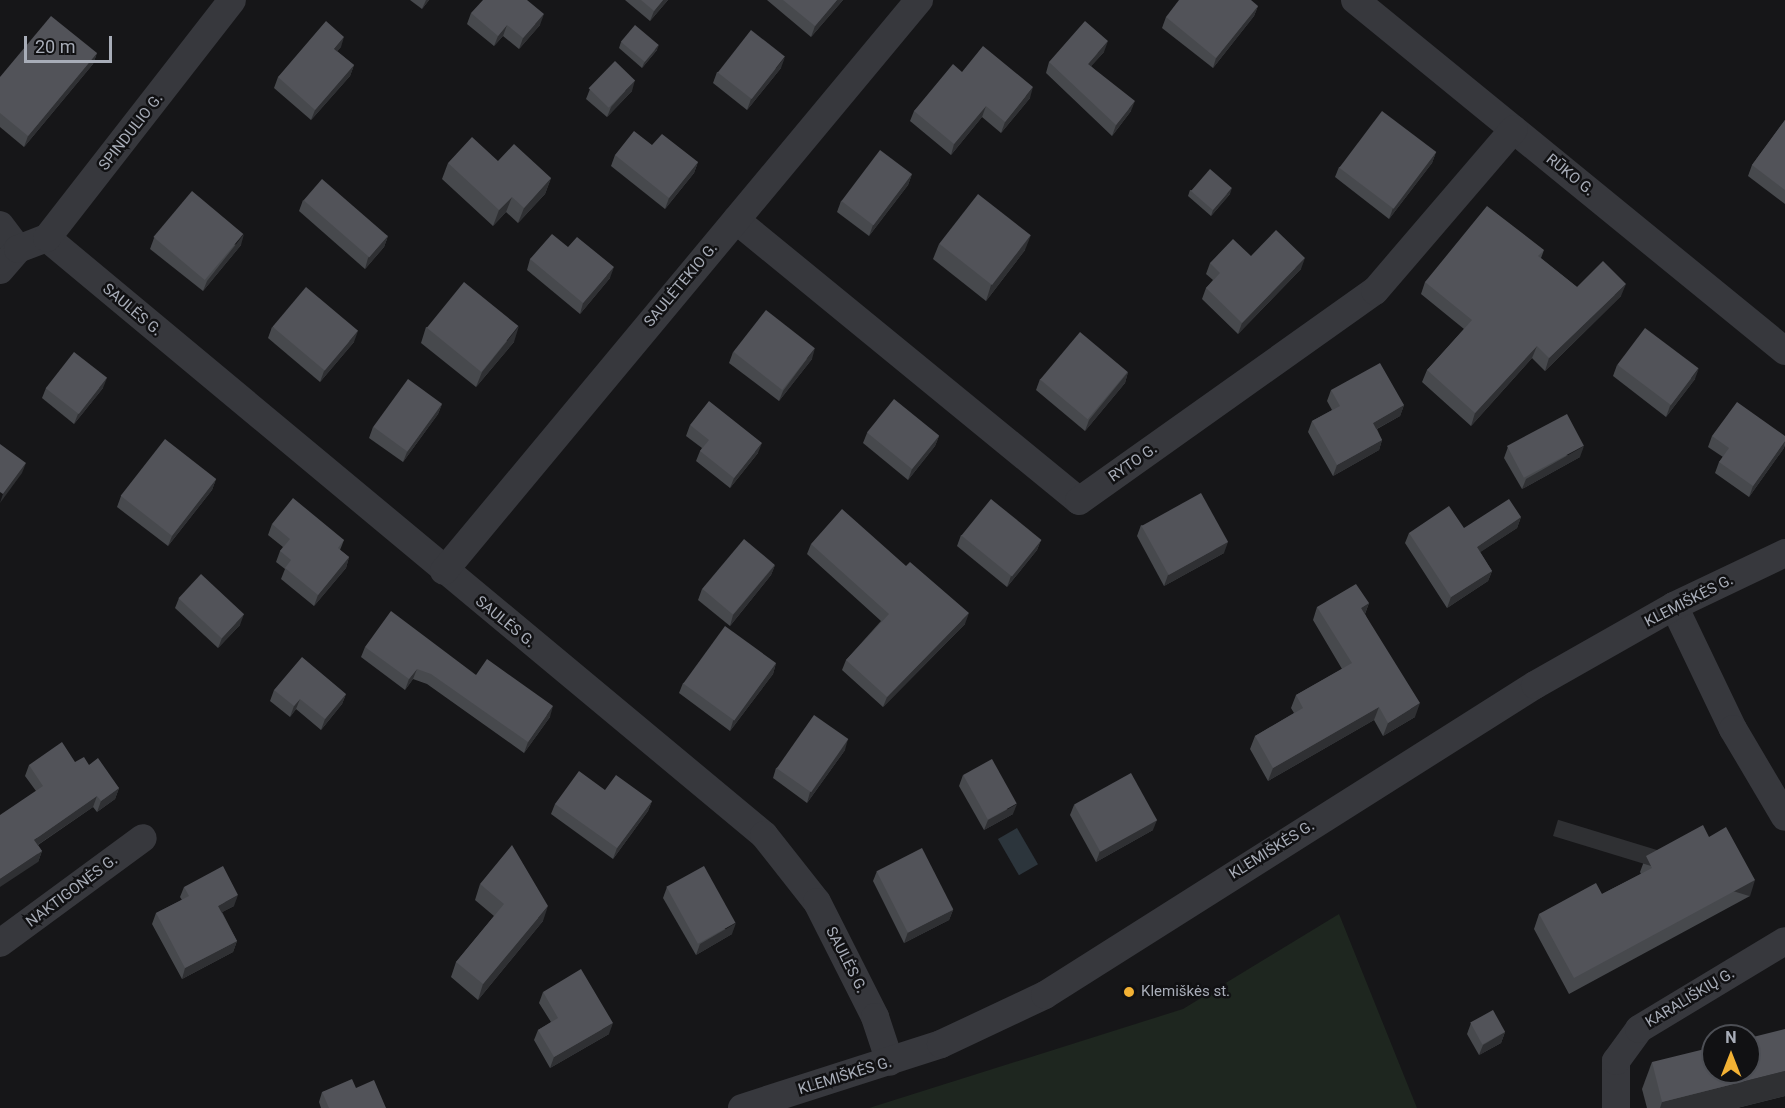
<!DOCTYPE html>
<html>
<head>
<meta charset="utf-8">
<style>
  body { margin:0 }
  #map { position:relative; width:1785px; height:1108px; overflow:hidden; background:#161618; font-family:Roboto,sans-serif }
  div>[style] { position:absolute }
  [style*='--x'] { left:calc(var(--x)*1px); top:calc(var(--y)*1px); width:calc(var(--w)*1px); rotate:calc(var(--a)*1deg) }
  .green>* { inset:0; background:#1e261f }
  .water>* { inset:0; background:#2c353c; transform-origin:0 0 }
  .street>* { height:28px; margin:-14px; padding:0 14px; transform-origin:14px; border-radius:14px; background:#37383d }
  .wall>* { inset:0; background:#47494d }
  .shaded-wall>* { inset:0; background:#2f3033; transform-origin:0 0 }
  .building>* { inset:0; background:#525359; transform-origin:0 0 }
  .dots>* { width:16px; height:16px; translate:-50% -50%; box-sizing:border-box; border:3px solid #111113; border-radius:50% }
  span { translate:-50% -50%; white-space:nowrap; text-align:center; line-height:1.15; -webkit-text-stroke:5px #111113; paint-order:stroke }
  .street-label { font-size:15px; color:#a8adb8 }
  .poi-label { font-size:15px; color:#a8adb8 }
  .left { translate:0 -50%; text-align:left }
  .north { position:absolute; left:1701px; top:1024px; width:60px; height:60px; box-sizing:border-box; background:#111113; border:2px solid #4d4f55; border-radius:50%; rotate:0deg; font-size:16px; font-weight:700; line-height:24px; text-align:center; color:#a8adb8 }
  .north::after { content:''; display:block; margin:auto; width:21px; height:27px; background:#f2b134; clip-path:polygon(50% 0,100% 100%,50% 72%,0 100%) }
  .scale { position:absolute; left:24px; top:36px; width:88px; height:27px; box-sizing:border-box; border:3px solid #a8adb8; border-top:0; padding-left:8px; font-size:18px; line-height:21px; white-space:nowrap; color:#a8adb8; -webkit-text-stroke:4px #111113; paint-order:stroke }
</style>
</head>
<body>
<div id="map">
  <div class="green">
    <i style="clip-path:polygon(1339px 914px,1417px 1108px,869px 1108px,1183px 1009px)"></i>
  </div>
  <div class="water">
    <i style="left:1017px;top:828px;width:42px;height:22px;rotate:60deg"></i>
  </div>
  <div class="street">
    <i style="--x:1355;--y:0;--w:555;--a:39.22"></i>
    <i style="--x:736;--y:220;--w:443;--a:39.3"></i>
    <i style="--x:1079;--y:501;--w:363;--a:-35.4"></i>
    <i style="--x:1375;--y:291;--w:213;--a:-49.4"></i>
    <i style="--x:0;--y:225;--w:30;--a:53"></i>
    <i style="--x:47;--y:238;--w:933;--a:39.78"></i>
    <i style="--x:764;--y:835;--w:85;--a:51.7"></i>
    <i style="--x:817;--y:902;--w:129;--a:63.2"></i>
    <i style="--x:875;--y:1017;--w:47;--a:71.6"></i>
    <i style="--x:0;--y:270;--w:28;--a:-49"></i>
    <i style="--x:18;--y:249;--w:31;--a:-21"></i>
    <i style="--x:47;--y:238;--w:301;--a:-52.1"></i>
    <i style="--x:444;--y:571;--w:743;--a:-50.24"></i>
    <i style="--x:1674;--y:606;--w:136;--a:64.4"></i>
    <i style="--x:1733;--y:729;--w:102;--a:59.4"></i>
    <i style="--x:0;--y:943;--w:177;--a:-36.3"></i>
    <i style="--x:742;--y:1108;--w:209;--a:-17.8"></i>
    <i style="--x:941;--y:1044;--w:115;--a:-25.2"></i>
    <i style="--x:1045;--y:995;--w:580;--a:-32.32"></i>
    <i style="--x:1535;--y:685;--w:160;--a:-29.6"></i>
    <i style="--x:1674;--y:606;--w:123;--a:-25.5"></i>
    <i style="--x:1616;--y:1108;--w:47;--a:-90"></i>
    <i style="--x:1616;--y:1061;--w:39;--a:-54"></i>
    <i style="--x:1639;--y:1029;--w:170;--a:-31.1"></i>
  </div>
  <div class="wall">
    <i style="clip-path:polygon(410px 0,429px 0,422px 9px)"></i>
    <i style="clip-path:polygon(625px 0,668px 0,650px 21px)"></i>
    <i style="clip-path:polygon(767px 0,843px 0,811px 37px)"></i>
    <i style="clip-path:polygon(1258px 6px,1254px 16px,1213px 68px,1162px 28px,1166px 17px)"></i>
    <i style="clip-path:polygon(471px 13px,540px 25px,519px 49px,503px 36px,494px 46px,467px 24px)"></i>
    <i style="clip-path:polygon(621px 42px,657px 50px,642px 68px,619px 48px)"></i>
    <i style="clip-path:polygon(341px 47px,337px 51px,354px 65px,350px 76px,311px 120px,274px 88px,278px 77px)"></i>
    <i style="clip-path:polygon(1104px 52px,1091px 66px,1131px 111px,1112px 136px,1046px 73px,1049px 62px)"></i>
    <i style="clip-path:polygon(97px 53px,93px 64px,24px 147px,0 127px,0 77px)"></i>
    <i style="clip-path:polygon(781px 68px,747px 110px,713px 83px,717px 72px)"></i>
    <i style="clip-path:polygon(962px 72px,1030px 98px,1001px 133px,982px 117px,951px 155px,910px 121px,914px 111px)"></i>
    <i style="clip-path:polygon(590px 89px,632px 91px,607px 117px,586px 99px)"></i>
    <i style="clip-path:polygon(1785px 120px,1785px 204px,1748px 176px,1752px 165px)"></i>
    <i style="clip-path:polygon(652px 145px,698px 162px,694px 173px,665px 209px,611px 166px,615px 155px)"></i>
    <i style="clip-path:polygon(1436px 152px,1432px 163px,1389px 219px,1335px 177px,1339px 167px)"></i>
    <i style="clip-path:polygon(498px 161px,551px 178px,545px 194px,518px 223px,506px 212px,493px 226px,442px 179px,448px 163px)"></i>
    <i style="clip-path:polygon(912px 174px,908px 185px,869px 236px,837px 212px,841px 201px)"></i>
    <i style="clip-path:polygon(1190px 190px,1230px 194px,1211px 216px,1188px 196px)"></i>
    <i style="clip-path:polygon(303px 200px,388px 236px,384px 247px,365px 269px,299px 211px)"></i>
    <i style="clip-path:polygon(154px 238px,241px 245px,203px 291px,150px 249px)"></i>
    <i style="clip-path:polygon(939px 244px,1025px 250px,986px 301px,933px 259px)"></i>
    <i style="clip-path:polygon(568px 247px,610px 278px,580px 314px,527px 270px,530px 259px)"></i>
    <i style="clip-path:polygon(1544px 250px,1541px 258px,1577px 287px,1621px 296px,1545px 371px,1532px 358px,1471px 426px,1422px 382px,1427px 370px,1464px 329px,1421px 294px,1425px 282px)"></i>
    <i style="clip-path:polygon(1251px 256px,1301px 269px,1238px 334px,1202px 299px,1206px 288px,1213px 280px,1206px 274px,1210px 263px)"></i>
    <i style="clip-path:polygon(272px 327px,354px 342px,320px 382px,268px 338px)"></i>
    <i style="clip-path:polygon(426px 327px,514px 342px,476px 387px,421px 343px)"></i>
    <i style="clip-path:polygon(733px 352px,812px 359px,779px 401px,729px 363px)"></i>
    <i style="clip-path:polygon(1617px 365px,1695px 379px,1666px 417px,1613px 376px)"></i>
    <i style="clip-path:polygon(1128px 372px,1125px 383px,1085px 431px,1036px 390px,1040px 379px)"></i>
    <i style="clip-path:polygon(46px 388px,103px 388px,74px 424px,42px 398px)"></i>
    <i style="clip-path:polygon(1331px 390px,1404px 405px,1400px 416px,1377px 429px,1382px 440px,1379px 450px,1333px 476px,1308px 432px,1312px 421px,1332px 410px,1327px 401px)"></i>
    <i style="clip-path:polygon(442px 404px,438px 414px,403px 462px,369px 438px,373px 427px)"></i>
    <i style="clip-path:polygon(690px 425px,758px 453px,730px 488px,696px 461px,700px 451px,702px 448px,686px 436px)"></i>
    <i style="clip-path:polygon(867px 433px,939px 436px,935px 446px,908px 480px,863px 443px)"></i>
    <i style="clip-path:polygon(1712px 436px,1785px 436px,1785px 445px,1784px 448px,1749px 497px,1715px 473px,1719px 462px,1723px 457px,1708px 447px)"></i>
    <i style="clip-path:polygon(1508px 447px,1580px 457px,1522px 489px,1504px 458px)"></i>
    <i style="clip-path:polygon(216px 479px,212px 490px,168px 546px,117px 507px,121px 496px)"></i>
    <i style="clip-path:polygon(1521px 517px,1517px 528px,1480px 552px,1492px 571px,1488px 581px,1447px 608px,1405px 543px,1409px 533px,1464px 528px)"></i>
    <i style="clip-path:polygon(272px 524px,344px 540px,340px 550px,349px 557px,346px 568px,314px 606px,281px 579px,285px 569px,276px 562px,280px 551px,283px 547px,268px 535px)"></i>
    <i style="clip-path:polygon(1141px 525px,1224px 553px,1164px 586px,1137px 536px)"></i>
    <i style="clip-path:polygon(961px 535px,1041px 540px,1037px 550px,1007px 587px,957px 546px)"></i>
    <i style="clip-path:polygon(811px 544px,906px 566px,965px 624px,883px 707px,842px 670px,846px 660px,881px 621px,807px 554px)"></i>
    <i style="clip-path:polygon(775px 565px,771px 575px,730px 626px,698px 600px,702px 589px)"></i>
    <i style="clip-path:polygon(179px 598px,240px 625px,218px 648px,175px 608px)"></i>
    <i style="clip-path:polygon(1369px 603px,1365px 614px,1415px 717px,1383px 736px,1374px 720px,1268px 781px,1250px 749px,1255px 736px,1294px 713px,1291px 708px,1296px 695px,1342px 669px,1313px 620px,1317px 607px)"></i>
    <i style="clip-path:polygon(365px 647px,476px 675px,550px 717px,524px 753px,427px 684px,413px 679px,405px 690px,361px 657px)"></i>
    <i style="clip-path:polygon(776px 663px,773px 674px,730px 731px,679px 693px,683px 683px)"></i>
    <i style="clip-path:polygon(274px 690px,346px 694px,342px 704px,321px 730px,296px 709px,290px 717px,270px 701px)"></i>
    <i style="clip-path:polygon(845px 750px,807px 803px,773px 778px,776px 768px)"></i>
    <i style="clip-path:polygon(75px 762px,89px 765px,119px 788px,115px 799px,97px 812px,93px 807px,38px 845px,42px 851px,38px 862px,36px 791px,25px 776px,29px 765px)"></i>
    <i style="clip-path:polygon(963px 775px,1013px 814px,984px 830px,959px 786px)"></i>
    <i style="clip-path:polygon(605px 790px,652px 801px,648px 811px,613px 859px,551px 814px,555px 804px)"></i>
    <i style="clip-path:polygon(1074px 805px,1153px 830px,1096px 862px,1070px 815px)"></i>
    <i style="clip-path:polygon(1709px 837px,1750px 896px,1569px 994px,1534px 929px,1539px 914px,1602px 894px,1641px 874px,1640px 872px,1646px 856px)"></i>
    <i style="clip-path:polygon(877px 871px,953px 910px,949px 920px,904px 943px,873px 881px)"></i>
    <i style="clip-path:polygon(480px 884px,543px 921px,478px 1000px,451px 977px,456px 962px,494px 916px,475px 900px)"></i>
    <i style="clip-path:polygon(184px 887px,234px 906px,222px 912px,237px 941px,233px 952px,182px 979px,152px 924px,156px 913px,182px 900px,180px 897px)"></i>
    <i style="clip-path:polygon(667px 887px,732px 934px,696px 955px,663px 898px)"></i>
    <i style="clip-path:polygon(543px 992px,609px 1034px,550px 1068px,534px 1040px,538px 1030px,551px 1022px,539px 1003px)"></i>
    <i style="clip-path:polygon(1471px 1023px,1505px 1032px,1501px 1043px,1479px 1055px,1467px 1034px)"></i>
    <i style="clip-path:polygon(1652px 1062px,1785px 1096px,1737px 1108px,1647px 1108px,1642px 1089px)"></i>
    <i style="clip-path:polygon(356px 1088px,386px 1108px,321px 1108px,319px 1102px,322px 1092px)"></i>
  </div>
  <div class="shaded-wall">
    <i style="clip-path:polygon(426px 0,429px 0,422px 9px)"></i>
    <i style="clip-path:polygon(663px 0,668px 0,650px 21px,654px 11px)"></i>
    <i style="clip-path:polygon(837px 0,843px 0,811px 37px,815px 26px)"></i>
    <i style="clip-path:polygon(1258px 6px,1254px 16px,1213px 68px,1216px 58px)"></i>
    <i style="clip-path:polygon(544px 14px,540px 25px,519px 49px,523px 38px)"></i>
    <i style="clip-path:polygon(507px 25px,503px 36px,494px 46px,498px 36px)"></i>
    <i style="clip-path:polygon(344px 37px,341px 47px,331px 59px,334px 49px)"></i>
    <i style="clip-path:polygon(1108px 41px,1104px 52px,1084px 74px,1088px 64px)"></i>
    <i style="clip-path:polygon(659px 45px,657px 50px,642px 68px,644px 63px)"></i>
    <i style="clip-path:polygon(97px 53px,93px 64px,24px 147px,28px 136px)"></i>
    <i style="clip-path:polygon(785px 57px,781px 68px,747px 110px,751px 99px)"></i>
    <i style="clip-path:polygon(354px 65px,350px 76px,311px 120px,315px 110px)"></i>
    <i style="clip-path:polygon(635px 80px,632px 91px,607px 117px,611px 107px)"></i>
    <i style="clip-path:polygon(1033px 87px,1030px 98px,1001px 133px,1005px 122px)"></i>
    <i style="clip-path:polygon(1135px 101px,1131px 111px,1112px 136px,1116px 125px)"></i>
    <i style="clip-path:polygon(986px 106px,982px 117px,951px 155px,954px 144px)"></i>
    <i style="clip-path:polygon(1436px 152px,1432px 163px,1389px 219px,1393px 208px)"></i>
    <i style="clip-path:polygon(698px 162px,694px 173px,665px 209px,669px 198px)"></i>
    <i style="clip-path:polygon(912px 174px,908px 185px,869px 236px,873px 225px)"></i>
    <i style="clip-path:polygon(551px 178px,545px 194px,518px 223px,524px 208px)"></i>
    <i style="clip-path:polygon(1232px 188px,1230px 194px,1211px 216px,1213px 210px)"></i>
    <i style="clip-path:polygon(512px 197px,506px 212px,493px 226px,499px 210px)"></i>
    <i style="clip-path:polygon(244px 234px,241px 245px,203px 291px,207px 281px)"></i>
    <i style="clip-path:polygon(1031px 235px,1025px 250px,986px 301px,991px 285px)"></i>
    <i style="clip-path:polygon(388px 236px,384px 247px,365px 269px,368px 258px)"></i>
    <i style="clip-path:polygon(1305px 258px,1301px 269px,1238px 334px,1242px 323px)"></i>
    <i style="clip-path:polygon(614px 267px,610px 278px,580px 314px,583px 303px)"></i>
    <i style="clip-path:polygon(1626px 284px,1621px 296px,1545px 371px,1549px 358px)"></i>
    <i style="clip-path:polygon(519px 326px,514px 342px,476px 387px,482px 372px)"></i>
    <i style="clip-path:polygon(358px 331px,354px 342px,320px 382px,324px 371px)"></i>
    <i style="clip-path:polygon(1537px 346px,1532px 358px,1471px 426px,1475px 413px)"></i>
    <i style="clip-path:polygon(815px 348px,812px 359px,779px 401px,783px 391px)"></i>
    <i style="clip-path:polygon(1699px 368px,1695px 379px,1666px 417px,1670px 406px)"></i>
    <i style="clip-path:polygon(1128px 372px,1125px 383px,1085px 431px,1089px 420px)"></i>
    <i style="clip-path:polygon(107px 378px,103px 388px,74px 424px,78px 414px)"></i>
    <i style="clip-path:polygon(442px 404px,438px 414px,403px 462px,407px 452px)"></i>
    <i style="clip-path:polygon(1404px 405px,1400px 416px,1369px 433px,1373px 423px)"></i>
    <i style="clip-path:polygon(939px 436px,935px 446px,908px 480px,912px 469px)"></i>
    <i style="clip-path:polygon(1382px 440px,1379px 450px,1333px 476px,1337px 465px)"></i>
    <i style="clip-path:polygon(1785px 441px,1784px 448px,1749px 497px,1753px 486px)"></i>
    <i style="clip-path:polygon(762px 443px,758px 453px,730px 488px,734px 478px)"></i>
    <i style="clip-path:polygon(1584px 446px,1580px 457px,1522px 489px,1526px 479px)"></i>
    <i style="clip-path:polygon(26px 463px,22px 473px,0 503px,3px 494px)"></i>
    <i style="clip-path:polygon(216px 479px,212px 490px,168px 546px,172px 536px)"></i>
    <i style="clip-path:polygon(1521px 517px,1517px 528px,1473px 557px,1477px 547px)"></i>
    <i style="clip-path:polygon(1041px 540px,1037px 550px,1007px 587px,1011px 576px)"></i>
    <i style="clip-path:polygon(1228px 542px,1224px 553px,1164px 586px,1168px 575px)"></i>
    <i style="clip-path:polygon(349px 557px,346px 568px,314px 606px,318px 595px)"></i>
    <i style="clip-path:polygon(775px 565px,771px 575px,730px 626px,733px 615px)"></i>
    <i style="clip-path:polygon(1492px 571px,1488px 581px,1447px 608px,1451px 597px)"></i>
    <i style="clip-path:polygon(1369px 603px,1364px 616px,1361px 608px)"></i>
    <i style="clip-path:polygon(969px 613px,965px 624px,883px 707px,887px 697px)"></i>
    <i style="clip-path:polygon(244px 614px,240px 625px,218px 648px,222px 638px)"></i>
    <i style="clip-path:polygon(776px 663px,773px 674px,730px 731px,733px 721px)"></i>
    <i style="clip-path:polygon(417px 669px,413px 679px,405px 690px,409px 679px)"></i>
    <i style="clip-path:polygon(346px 694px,342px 704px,321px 730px,325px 719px)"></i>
    <i style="clip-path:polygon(300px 699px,296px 709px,290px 717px,294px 706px)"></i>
    <i style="clip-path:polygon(1420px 703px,1415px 717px,1383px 736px,1388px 723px)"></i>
    <i style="clip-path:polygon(553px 706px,550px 717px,524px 753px,528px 742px)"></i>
    <i style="clip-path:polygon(1379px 707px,1374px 720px,1268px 781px,1273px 768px)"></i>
    <i style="clip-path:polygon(848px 739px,845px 750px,807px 803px,810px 792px)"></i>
    <i style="clip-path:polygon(119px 788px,115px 799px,97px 812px,101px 801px)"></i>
    <i style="clip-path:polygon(97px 796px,93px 807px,30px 850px,34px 840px)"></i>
    <i style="clip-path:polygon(652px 801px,648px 811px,613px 859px,617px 848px)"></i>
    <i style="clip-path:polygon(1017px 804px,1013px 814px,984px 830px,988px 820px)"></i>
    <i style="clip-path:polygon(1157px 820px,1153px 830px,1096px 862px,1100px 851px)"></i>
    <i style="clip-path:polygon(42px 851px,38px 862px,0 887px,0 879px)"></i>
    <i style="left:1755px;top:880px;width:17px;height:206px;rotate:107deg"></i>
    <i style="clip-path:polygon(238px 895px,234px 906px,215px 916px,218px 906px)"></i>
    <i style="clip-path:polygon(548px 906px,543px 921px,478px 1000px,483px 984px)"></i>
    <i style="clip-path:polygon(953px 910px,949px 920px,904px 943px,908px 932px)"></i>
    <i style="clip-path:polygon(736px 923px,732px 934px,696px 955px,700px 944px)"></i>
    <i style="clip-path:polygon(237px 941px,233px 952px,182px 979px,185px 968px)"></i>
    <i style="clip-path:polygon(613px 1023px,609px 1034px,550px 1068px,554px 1057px)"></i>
    <i style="clip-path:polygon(1505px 1032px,1501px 1043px,1479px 1055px,1483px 1045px)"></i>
    <i style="clip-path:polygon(1785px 1071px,1785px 1096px,1737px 1108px,1660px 1108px,1662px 1102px)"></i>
  </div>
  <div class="building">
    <i style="clip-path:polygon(483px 0,527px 0,544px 14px,523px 38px,507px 25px,498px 36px,471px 13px)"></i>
    <i style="clip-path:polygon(641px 0,663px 0,654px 11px)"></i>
    <i style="clip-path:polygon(783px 0,837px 0,815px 26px)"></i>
    <i style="clip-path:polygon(1179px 0,1251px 0,1258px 6px,1216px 58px,1166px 17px)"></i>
    <i style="clip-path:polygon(51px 16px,97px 53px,28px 136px,0 113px,0 77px)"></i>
    <i style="clip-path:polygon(326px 21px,344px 37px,334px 49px,354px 65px,315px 110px,278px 77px)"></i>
    <i style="clip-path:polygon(1085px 21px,1108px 41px,1088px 64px,1135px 101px,1116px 125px,1049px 62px)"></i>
    <i style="left:635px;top:25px;width:31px;height:22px;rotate:40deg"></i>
    <i style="left:751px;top:30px;width:43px;height:54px;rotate:38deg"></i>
    <i style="clip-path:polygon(983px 46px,1033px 87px,1005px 122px,986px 106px,954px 144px,914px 111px,953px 64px,962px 72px)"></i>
    <i style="left:615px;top:61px;width:28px;height:38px;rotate:44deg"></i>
    <i style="left:1382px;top:111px;width:68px;height:71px;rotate:37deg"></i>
    <i style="clip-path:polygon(1785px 120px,1785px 190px,1752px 165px)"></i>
    <i style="clip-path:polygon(634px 131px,652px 145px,662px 134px,698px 162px,669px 198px,615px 155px)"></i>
    <i style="clip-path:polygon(472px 137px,498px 161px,514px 144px,551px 178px,524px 208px,512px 197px,499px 210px,448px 163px)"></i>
    <i style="left:880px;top:150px;width:40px;height:64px;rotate:37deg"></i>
    <i style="left:1210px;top:169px;width:29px;height:29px;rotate:41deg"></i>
    <i style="left:322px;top:179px;width:87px;height:28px;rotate:41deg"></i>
    <i style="left:192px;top:191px;width:67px;height:60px;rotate:40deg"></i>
    <i style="left:978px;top:194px;width:67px;height:63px;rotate:38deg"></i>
    <i style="clip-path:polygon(1487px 206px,1544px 250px,1538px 256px,1577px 287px,1603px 261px,1626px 284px,1549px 358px,1537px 346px,1475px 413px,1427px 370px,1472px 320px,1425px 282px)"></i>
    <i style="clip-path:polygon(1276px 230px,1305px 258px,1242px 323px,1206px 288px,1220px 273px,1210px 263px,1233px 239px,1251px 256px)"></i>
    <i style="clip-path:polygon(552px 234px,568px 247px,577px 237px,614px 267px,583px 303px,530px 259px)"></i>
    <i style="left:464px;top:282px;width:70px;height:59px;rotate:39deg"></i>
    <i style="left:306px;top:287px;width:68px;height:52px;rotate:40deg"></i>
    <i style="left:766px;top:310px;width:62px;height:53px;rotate:38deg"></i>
    <i style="left:1645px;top:328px;width:67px;height:46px;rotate:37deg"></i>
    <i style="left:1080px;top:332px;width:62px;height:62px;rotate:40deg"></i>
    <i style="left:74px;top:352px;width:42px;height:46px;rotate:38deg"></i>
    <i style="clip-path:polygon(1380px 363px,1404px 405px,1373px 423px,1382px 440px,1337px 465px,1312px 421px,1340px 406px,1331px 390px)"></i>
    <i style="left:408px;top:379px;width:42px;height:59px;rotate:36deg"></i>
    <i style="left:894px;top:399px;width:58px;height:43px;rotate:39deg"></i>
    <i style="clip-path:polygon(709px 401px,762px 443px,734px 478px,700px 451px,709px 440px,690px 425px)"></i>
    <i style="clip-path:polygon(1737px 402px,1785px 436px,1785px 441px,1753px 486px,1719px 462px,1729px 448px,1712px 436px)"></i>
    <i style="left:1567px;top:414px;width:36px;height:68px;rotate:62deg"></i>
    <i style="left:165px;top:439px;width:65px;height:72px;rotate:38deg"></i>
    <i style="clip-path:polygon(0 444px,26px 463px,3px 494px,0 492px)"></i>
    <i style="left:1201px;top:493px;width:56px;height:68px;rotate:61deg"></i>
    <i style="clip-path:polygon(293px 498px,344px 540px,338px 548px,349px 557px,318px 595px,285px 568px,291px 560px,280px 551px,290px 539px,272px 524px)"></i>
    <i style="left:991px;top:499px;width:65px;height:47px;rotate:39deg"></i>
    <i style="clip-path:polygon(1509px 499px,1521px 517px,1477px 547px,1492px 571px,1451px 597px,1409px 533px,1449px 506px,1464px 528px)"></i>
    <i style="clip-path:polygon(842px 509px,906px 566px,910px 562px,969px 613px,887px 697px,846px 660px,889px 614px,811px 544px)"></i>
    <i style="left:744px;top:539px;width:40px;height:65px;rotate:40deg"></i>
    <i style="left:201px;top:574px;width:59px;height:33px;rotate:43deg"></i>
    <i style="clip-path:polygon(1356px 584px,1369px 603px,1361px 608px,1420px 703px,1388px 723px,1379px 707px,1273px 768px,1255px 736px,1303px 708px,1296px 695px,1352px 663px,1317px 607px)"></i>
    <i style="clip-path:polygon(391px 611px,476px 675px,487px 659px,553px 706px,528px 742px,431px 674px,417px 669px,409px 679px,365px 647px)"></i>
    <i style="left:725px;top:626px;width:63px;height:71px;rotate:36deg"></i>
    <i style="clip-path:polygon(302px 657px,346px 694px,325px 719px,300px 699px,294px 706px,274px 690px)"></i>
    <i style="left:814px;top:715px;width:42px;height:65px;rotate:35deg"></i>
    <i style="clip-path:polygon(62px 742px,75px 762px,84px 757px,89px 765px,98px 758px,119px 788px,101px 801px,97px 796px,34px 840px,42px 851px,0 879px,0 815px,43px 786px,29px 765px)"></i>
    <i style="left:992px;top:759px;width:51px;height:33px;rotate:61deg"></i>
    <i style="clip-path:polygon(579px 771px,605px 790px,616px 775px,652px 801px,617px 848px,555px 804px)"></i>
    <i style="left:1131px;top:773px;width:54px;height:65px;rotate:61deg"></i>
    <i style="clip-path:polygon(1703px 825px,1709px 837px,1726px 827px,1755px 880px,1574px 978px,1539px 914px,1596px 883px,1602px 894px,1652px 868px,1646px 856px)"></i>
    <i style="clip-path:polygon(512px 845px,548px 906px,483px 984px,456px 962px,504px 904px,480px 884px)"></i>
    <i style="left:922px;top:848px;width:69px;height:51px;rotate:63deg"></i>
    <i style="clip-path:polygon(223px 866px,238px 895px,218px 906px,237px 941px,185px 968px,156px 913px,189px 896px,184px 887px)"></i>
    <i style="left:704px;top:866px;width:65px;height:43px;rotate:61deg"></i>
    <i style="clip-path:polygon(581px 969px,613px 1023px,554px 1057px,538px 1030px,558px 1018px,543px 992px)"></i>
    <i style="left:1493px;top:1010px;width:25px;height:26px;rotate:61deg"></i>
    <i style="clip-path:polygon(1785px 1029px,1785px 1071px,1662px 1102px,1652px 1062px,1713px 1047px,1713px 1072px,1749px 1072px,1749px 1038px)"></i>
    <i style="clip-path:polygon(352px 1079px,356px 1088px,374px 1080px,386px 1108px,329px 1108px,322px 1092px)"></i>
  </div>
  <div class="dots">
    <i style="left:1129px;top:992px;background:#f2b134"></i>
  </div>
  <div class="street-label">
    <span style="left:131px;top:132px;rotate:-52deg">SPINDULIO G.</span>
    <span style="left:1570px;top:175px;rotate:39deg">RŪKO G.</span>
    <span style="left:681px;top:285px;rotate:-50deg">SAULĖTEKIO G.</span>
    <span style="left:132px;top:310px;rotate:40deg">SAULĖS G.</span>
    <span style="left:1133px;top:463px;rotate:-35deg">RYTO G.</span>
    <span style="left:1689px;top:601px;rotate:-27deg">KLEMIŠKĖS G.</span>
    <span style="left:505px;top:622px;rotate:39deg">SAULĖS G.</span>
    <span style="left:1272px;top:850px;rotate:-32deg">KLEMIŠKĖS G.</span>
    <span style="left:72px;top:891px;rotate:-37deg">NAKTIGONĖS G.</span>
    <span style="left:846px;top:960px;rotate:63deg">SAULĖS G.</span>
    <span style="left:1690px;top:998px;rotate:-31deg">KARALIŠKIŲ G.</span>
    <span style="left:845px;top:1076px;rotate:-17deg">KLEMIŠKĖS G.</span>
  </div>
  <div class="poi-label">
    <span class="left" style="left:1141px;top:992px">Klemiškės st.</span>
  </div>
  <div class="north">N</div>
  <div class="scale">20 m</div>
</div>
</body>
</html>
